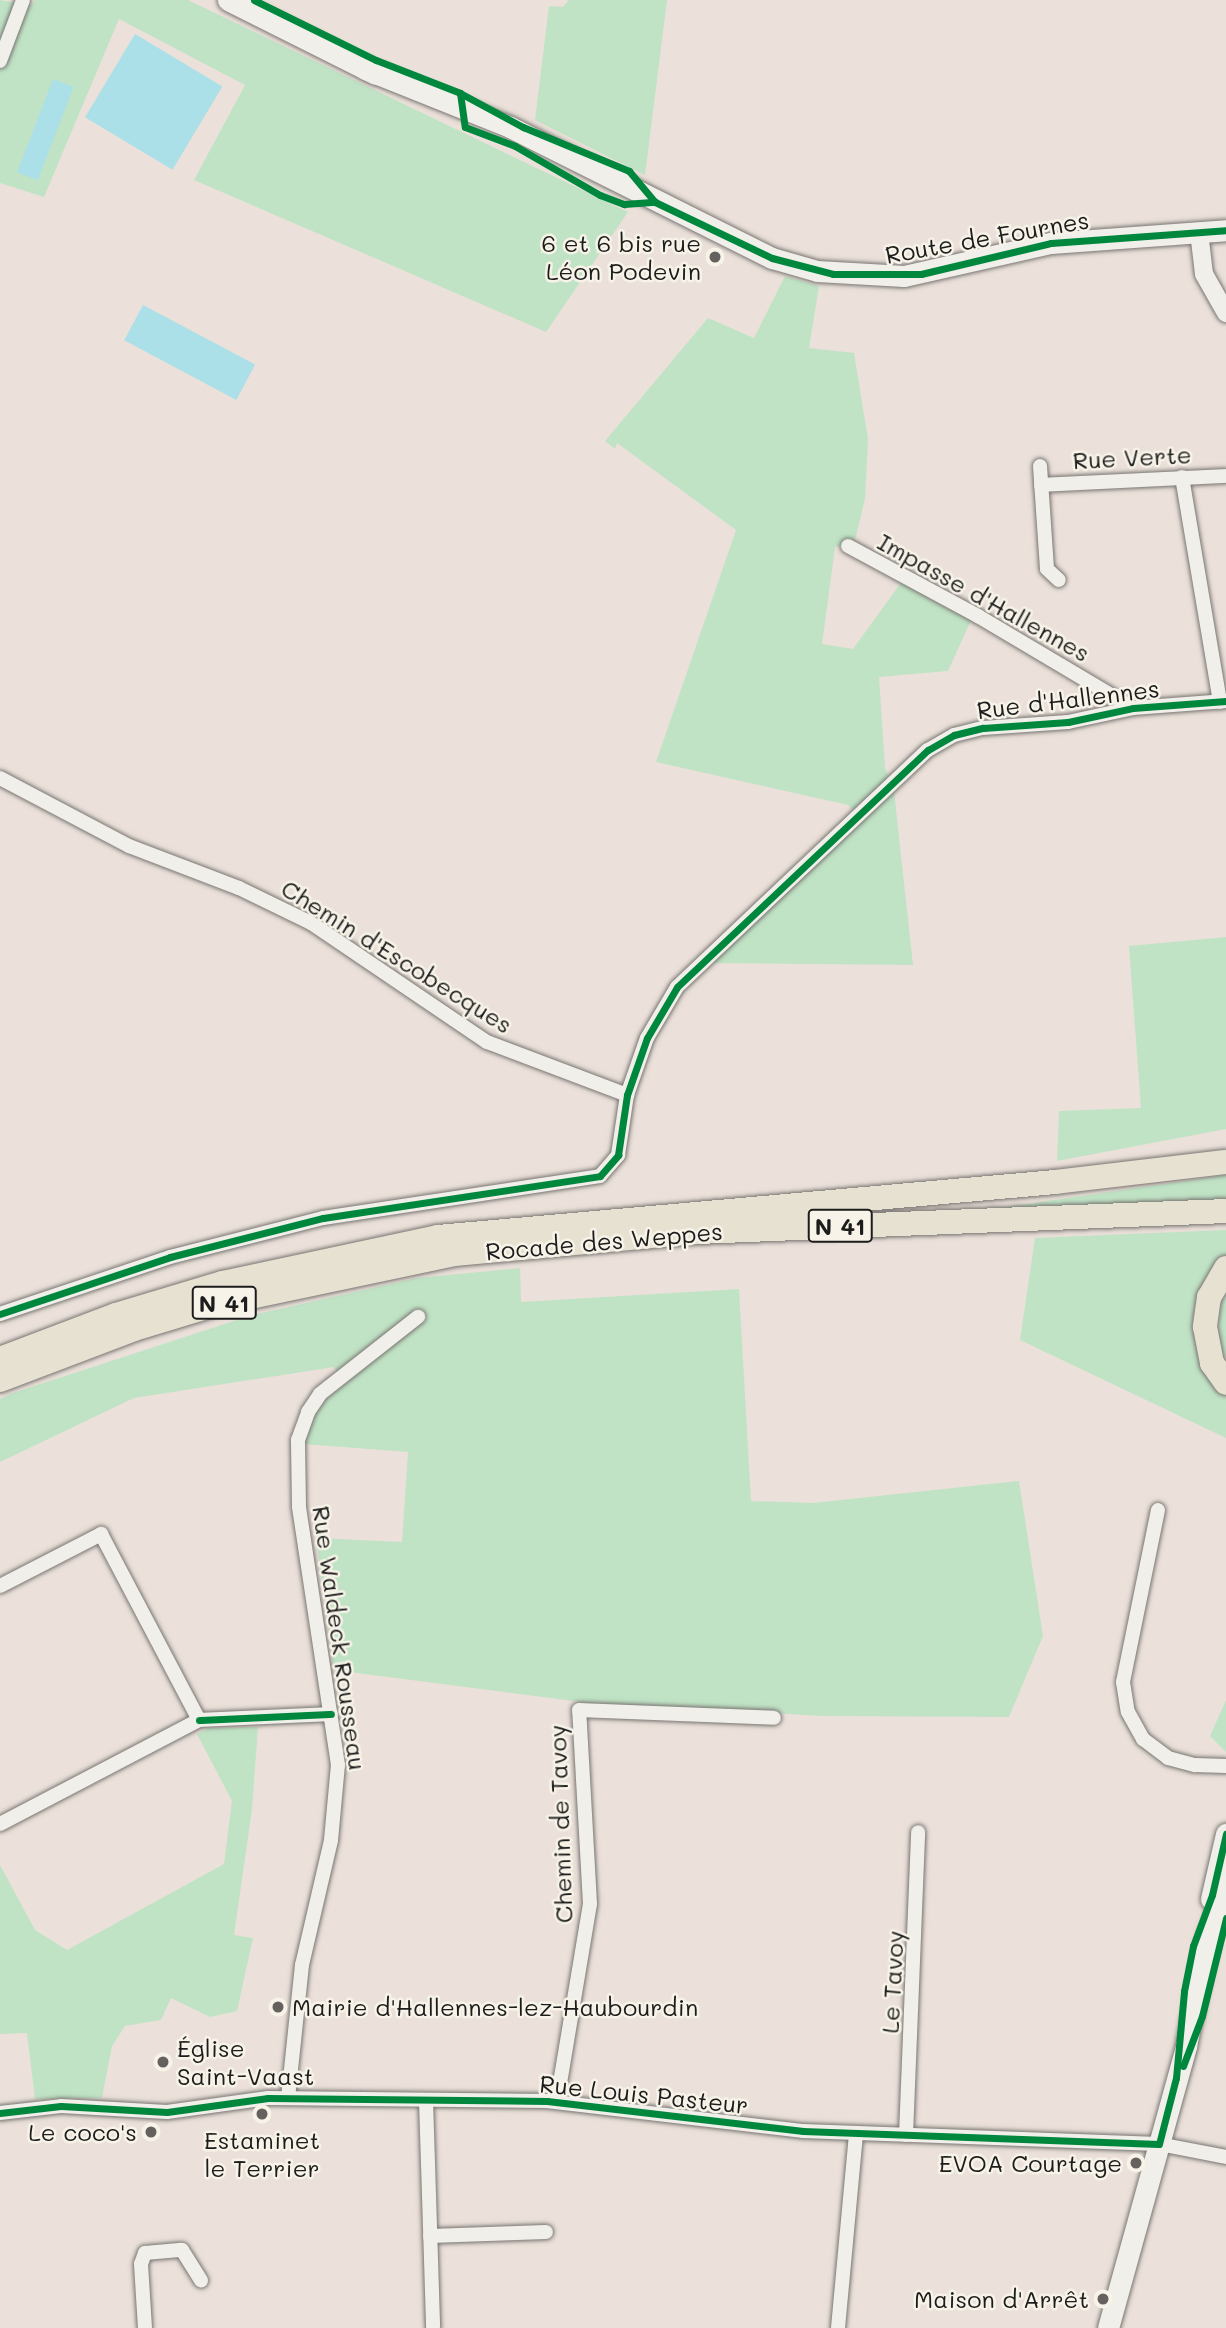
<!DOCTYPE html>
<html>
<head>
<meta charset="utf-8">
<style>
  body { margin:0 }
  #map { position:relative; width:1226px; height:2328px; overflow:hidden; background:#ebe1da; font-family:Mali,sans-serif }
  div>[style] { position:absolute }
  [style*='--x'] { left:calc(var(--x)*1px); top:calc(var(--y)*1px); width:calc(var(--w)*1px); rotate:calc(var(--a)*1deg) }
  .green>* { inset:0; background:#c0e3c5 }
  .water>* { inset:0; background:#abe0e8; transform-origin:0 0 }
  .roads { filter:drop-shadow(0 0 2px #797572) drop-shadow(0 0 2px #797572) }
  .minor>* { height:14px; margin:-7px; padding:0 7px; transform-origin:7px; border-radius:7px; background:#f1efea }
  .tertiary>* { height:18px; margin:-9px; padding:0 9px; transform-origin:9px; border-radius:9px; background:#f1efea }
  .secondary>* { height:21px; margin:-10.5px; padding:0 10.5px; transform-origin:10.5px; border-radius:10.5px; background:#f1efea }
  .trunk>* { height:24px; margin:-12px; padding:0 12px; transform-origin:12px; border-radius:12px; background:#e7e1d2 }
  .cycleway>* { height:7px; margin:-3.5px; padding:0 3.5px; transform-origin:3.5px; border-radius:3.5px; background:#00873e }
  .dots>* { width:19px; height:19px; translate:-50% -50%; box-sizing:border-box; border:4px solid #f7f3e8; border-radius:50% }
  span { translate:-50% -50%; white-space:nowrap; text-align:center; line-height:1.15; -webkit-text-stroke:5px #f7f3e8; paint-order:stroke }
  .shield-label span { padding:2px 5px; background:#f7f3e8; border:2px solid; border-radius:5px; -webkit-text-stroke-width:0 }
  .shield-label { font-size:23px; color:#1c1c1c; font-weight:700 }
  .street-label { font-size:24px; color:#1c1c1c }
  .poi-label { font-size:24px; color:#1c1c1c }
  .right { translate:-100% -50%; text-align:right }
  .left { translate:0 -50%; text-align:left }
</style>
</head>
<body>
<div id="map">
  <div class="green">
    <i style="clip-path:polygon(0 0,32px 5px,35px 0,188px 0,628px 212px,546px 332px,194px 180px,245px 85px,119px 19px,44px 197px,0 183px)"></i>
    <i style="clip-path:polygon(569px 0,667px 0,645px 175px,535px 120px,549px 6px,563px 7px)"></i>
    <i style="clip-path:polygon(785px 276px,819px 286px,809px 348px,854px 353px,868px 439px,865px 499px,854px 544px,835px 547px,822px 644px,853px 649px,903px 580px,972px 618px,948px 671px,879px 677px,885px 768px,894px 791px,913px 965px,706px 963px,862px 819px,848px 805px,656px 762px,736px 530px,617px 443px,615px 449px,605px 441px,708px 318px,754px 338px)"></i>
    <i style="clip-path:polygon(1226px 937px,1226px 1129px,1057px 1161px,1059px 1111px,1141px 1108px,1129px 946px)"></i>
    <i style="clip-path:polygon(1226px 1175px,1226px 1200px,985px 1210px)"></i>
    <i style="clip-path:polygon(1226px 1230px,1226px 1255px,1211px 1272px,1201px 1297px,1226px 1395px,1226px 1438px,1020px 1340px,1035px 1238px)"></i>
    <i style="clip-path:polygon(520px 1268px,521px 1302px,739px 1289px,751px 1501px,813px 1503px,1019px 1481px,1043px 1636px,1009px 1717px,823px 1716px,589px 1703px,334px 1670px,316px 1538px,402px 1542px,408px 1452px,303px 1444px,314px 1414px,341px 1381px,334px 1367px,134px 1398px,0 1462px,0 1399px,10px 1394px,249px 1316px,417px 1278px)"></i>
    <i style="clip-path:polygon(1226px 1293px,1226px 1358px,1219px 1346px,1219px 1308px)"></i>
    <i style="clip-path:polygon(1226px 1700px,1226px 1752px,1210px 1736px)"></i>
    <i style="clip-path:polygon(258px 1727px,252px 1809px,234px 1935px,253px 1938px,237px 2011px,210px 2017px,171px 1998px,161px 2020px,125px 2026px,112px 2046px,102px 2098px,35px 2099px,27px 2033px,0 2034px,0 1865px,35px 1930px,67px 1950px,224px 1864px,232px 1801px,197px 1734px,209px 1728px)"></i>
  </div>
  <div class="water">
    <i style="left:135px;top:34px;width:102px;height:97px;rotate:31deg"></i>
    <i style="left:53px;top:79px;width:22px;height:100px;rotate:21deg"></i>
    <i style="left:143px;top:305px;width:127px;height:40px;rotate:28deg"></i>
  </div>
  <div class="roads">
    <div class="minor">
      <i style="--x:0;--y:61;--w:65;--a:-69.3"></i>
      <i style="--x:1040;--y:466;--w:103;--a:86.1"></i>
      <i style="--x:1047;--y:569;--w:16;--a:43"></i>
      <i style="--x:1182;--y:477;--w:228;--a:80.4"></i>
      <i style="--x:1041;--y:485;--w:185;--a:-2.8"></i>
      <i style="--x:848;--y:546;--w:148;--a:28.3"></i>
      <i style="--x:978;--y:616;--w:180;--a:30.7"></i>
      <i style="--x:0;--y:778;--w:146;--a:27.8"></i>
      <i style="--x:129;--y:846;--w:118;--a:20.9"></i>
      <i style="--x:239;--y:888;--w:80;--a:25.9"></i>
      <i style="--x:311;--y:923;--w:212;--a:34.1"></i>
      <i style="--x:487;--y:1042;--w:150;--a:20.7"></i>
      <i style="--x:0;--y:1314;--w:179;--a:-18.5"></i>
      <i style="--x:170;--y:1257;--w:158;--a:-14.3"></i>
      <i style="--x:323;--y:1218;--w:280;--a:-8.6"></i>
      <i style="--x:600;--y:1176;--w:28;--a:-49"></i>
      <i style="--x:618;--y:1155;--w:61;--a:-81.5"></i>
      <i style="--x:627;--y:1095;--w:60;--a:-70.7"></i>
      <i style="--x:647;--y:1038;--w:59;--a:-59.5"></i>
      <i style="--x:677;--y:987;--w:345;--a:-43.4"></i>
      <i style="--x:928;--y:750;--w:30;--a:-30"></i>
      <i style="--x:954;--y:735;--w:30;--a:-14"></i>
      <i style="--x:983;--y:728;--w:85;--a:-4"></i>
      <i style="--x:1068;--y:722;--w:66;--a:-12.2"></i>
      <i style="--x:1133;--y:708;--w:93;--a:-4.3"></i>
      <i style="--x:1158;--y:1510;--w:176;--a:101.5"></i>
      <i style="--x:1123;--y:1682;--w:30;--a:81"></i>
      <i style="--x:1128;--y:1712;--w:31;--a:61"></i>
      <i style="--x:1143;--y:1739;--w:31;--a:37"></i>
      <i style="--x:1168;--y:1758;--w:28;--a:15"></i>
      <i style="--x:1195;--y:1765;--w:31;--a:2"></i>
      <i style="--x:0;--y:1586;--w:114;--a:-27.2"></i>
      <i style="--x:101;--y:1534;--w:210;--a:62.2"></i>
      <i style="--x:0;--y:1824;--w:225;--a:-27.6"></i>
      <i style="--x:199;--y:1720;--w:132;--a:-2.6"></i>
      <i style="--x:288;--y:2098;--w:134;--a:-84"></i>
      <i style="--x:302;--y:1965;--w:128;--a:-76.9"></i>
      <i style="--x:331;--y:1840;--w:75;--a:-84.7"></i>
      <i style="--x:338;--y:1765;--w:262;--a:-98.6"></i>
      <i style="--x:299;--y:1506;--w:66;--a:-90.9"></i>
      <i style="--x:298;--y:1440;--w:30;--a:-70"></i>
      <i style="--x:308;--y:1412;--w:22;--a:-56"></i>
      <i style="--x:320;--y:1394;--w:125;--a:-38.2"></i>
      <i style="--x:426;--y:2100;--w:228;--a:88.2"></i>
      <i style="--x:557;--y:2101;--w:200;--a:-80.5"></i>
      <i style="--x:590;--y:1904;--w:194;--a:-93.2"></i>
      <i style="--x:579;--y:1710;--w:195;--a:2.3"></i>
      <i style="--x:0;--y:2113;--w:61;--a:-6.5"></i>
      <i style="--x:61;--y:2106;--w:106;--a:3.2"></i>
      <i style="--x:167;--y:2112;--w:102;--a:-7.9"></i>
      <i style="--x:268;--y:2098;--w:279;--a:0.6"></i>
      <i style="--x:547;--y:2101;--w:258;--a:6.7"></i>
      <i style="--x:803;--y:2131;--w:356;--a:2.1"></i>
      <i style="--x:1159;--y:2144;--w:68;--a:11"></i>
      <i style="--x:906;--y:2135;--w:303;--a:-87.7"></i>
      <i style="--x:430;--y:2236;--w:116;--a:-2"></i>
      <i style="--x:145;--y:2328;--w:64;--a:-93.6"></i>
      <i style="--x:141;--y:2264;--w:12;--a:-70"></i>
      <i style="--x:145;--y:2253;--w:37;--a:-5"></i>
      <i style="--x:182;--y:2250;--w:36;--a:58"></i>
      <i style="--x:838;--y:2328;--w:195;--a:-84.7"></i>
    </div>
    <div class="tertiary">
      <i style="--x:1199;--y:232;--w:42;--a:83.2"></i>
      <i style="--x:1204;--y:274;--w:45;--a:60.6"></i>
    </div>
    <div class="secondary">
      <i style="--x:228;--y:0;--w:165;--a:26.6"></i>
      <i style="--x:365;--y:69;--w:156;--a:21.8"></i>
      <i style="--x:510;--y:127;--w:293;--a:26.6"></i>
      <i style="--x:772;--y:258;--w:47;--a:16.1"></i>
      <i style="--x:817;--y:271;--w:87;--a:3.3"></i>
      <i style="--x:904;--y:276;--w:151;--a:-12.7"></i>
      <i style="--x:1051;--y:243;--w:175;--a:-4.2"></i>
      <i style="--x:1211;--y:1899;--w:67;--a:-77"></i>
      <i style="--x:1108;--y:2328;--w:293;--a:-74.5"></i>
      <i style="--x:1186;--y:2046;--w:111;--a:-78.6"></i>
      <i style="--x:1208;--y:1937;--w:55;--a:-70.9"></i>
    </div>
    <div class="trunk">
      <i style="--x:1226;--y:1268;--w:34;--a:120"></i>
      <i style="--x:1209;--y:1297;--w:30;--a:98"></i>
      <i style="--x:1205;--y:1327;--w:37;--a:79"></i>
      <i style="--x:1212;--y:1363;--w:24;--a:55"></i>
      <i style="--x:0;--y:1359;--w:124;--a:-20.8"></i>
      <i style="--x:116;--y:1315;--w:112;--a:-16.7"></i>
      <i style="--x:223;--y:1283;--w:220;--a:-12.1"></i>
      <i style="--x:438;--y:1237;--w:619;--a:-5.09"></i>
      <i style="--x:1055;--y:1182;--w:172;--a:-6.7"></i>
      <i style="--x:0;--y:1380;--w:143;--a:-20.8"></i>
      <i style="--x:134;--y:1329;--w:87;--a:-16.8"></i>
      <i style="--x:217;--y:1304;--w:243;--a:-11.9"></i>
      <i style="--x:455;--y:1254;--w:243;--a:-5.2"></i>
      <i style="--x:697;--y:1232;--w:529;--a:-2.27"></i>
    </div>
  </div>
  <div class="cycleway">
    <i style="--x:254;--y:0;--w:136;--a:26.2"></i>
    <i style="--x:376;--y:60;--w:90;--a:21.4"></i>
    <i style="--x:460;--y:93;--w:72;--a:28.4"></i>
    <i style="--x:523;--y:127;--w:115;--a:22.5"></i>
    <i style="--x:629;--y:171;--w:40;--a:50"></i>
    <i style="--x:460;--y:93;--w:34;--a:82"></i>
    <i style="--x:465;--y:127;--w:53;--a:20.8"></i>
    <i style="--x:515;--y:146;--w:98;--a:30"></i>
    <i style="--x:600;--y:195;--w:26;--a:21"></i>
    <i style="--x:624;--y:204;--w:31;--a:-4"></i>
    <i style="--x:655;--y:202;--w:130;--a:25.6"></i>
    <i style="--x:772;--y:258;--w:63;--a:14.7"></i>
    <i style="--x:833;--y:274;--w:88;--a:0"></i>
    <i style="--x:921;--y:274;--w:134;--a:-13.4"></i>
    <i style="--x:1051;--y:243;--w:175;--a:-4.2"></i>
    <i style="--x:0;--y:1314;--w:179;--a:-18.5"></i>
    <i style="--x:170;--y:1257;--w:158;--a:-14.3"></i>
    <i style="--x:323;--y:1218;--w:280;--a:-8.6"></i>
    <i style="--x:600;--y:1176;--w:28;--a:-49"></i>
    <i style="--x:618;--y:1155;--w:61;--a:-81.5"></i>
    <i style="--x:627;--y:1095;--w:60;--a:-70.7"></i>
    <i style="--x:647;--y:1038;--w:59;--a:-59.5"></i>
    <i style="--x:677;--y:987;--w:345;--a:-43.4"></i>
    <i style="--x:928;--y:750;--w:30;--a:-30"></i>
    <i style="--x:954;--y:735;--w:30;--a:-14"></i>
    <i style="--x:983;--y:728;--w:85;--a:-4"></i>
    <i style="--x:1068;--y:722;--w:66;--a:-12.2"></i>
    <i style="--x:1133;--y:708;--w:93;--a:-4.3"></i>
    <i style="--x:199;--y:1720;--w:132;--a:-2.6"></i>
    <i style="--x:1183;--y:2066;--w:53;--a:-69.2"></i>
    <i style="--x:1202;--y:2016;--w:101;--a:-76.2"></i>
    <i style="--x:0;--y:2113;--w:61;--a:-6.5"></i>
    <i style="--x:61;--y:2106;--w:106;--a:3.2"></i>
    <i style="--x:167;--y:2112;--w:102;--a:-7.9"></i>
    <i style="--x:268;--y:2098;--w:279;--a:0.6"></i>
    <i style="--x:547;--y:2101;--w:258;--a:6.7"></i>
    <i style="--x:803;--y:2131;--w:356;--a:2.1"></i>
    <i style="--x:1159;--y:2144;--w:68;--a:-75.6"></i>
    <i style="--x:1176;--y:2078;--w:87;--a:-84.7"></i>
    <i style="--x:1184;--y:1991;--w:46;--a:-78.7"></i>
    <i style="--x:1193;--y:1946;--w:54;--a:-69.6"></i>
    <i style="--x:1212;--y:1895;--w:63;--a:-77.1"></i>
  </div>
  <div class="dots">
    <i style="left:715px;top:257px;background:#64615e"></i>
    <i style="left:278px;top:2007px;background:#64615e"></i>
    <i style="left:163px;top:2062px;background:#64615e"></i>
    <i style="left:262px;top:2114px;background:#64615e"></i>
    <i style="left:151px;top:2132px;background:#64615e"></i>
    <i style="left:1136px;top:2163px;background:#64615e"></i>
    <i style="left:1103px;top:2299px;background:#64615e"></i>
  </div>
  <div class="shield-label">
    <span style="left:840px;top:1226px">N 41</span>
    <span style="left:224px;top:1303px">N 41</span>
  </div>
  <div class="street-label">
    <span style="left:987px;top:237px;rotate:-10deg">Route de Fournes</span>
    <span style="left:1132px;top:457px;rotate:-3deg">Rue Verte</span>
    <span style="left:984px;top:597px;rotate:29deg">Impasse d'Hallennes</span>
    <span style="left:1068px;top:699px;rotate:-7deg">Rue d'Hallennes</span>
    <span style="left:397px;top:956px;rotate:32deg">Chemin d'Escobecques</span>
    <span style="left:604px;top:1241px;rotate:-5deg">Rocade des Weppes</span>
    <span style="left:340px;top:1638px;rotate:82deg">Rue Waldeck Rousseau</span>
    <span style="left:560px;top:1824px;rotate:-92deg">Chemin de Tavoy</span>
    <span style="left:892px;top:1982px;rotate:-87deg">Le Tavoy</span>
    <span style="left:644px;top:2094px;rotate:6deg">Rue Louis Pasteur</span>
  </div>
  <div class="poi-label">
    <span class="right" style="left:701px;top:257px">6 et 6 bis rue<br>Léon Podevin</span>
    <span class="left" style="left:292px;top:2007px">Mairie d'Hallennes-lez-Haubourdin</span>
    <span class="left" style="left:177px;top:2062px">Église<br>Saint-Vaast</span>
    <span class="right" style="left:137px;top:2132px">Le coco's</span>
    <span style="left:262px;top:2154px">Estaminet<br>le Terrier</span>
    <span class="right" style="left:1122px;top:2163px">EVOA Courtage</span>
    <span class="right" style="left:1089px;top:2299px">Maison d'Arrêt</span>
  </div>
</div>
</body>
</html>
